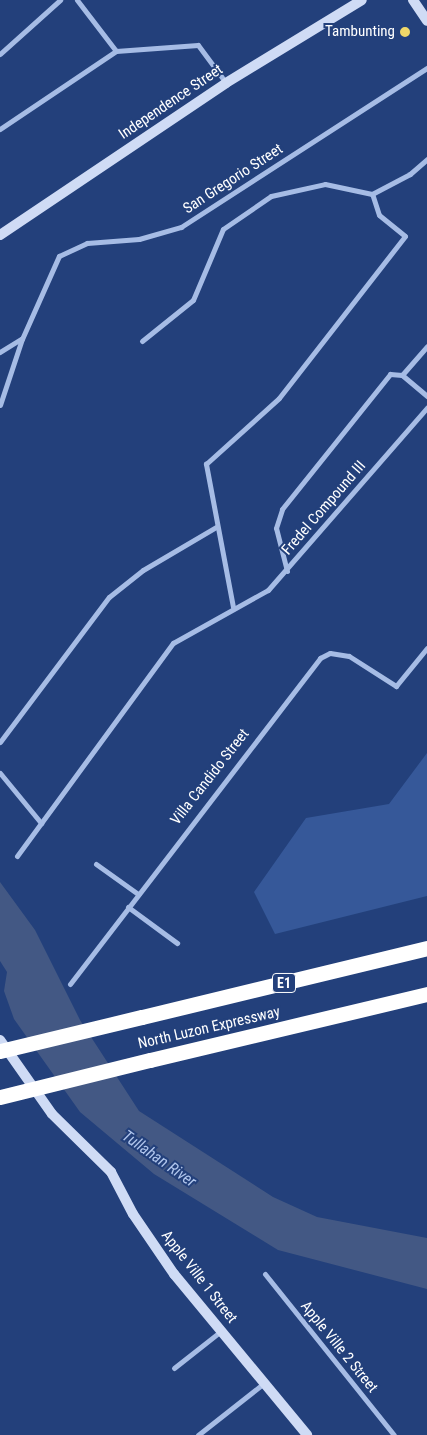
<!DOCTYPE html>
<html>
<head>
<meta charset="utf-8">
<style>
  body { margin:0 }
  #map { position:relative; width:427px; height:1435px; overflow:hidden; background:#23407b; font-family:"Roboto Condensed",sans-serif }
  div>[style] { position:absolute }
  [style*='--x'] { left:calc(var(--x)*1px); top:calc(var(--y)*1px); width:calc(var(--w)*1px); rotate:calc(var(--a)*1deg) }
  .green>* { inset:0; background:#365899 }
  .water>* { inset:0; background:#435884 }
  .street>* { height:5px; margin:-2.5px; padding:0 2.5px; transform-origin:2.5px; border-radius:2.5px; background:#a6bce5 }
  .secondary>* { height:10px; margin:-5px; padding:0 5px; transform-origin:5px; border-radius:5px; background:#cfdbf5 }
  .highway>* { height:15px; margin:-7.5px; padding:0 7.5px; transform-origin:7.5px; border-radius:7.5px; background:#fff }
  .highway-bridge>* { height:15px; margin:-7.5px; padding:0 7.5px; transform-origin:7.5px; border-radius:7.5px; background:#fff }
  .dots>* { width:14px; height:14px; translate:-50% -50%; box-sizing:border-box; border:2px solid #23407b; border-radius:50% }
  span { translate:-50% -50%; white-space:nowrap; text-align:center; line-height:1.15; -webkit-text-stroke:4px #23407b; paint-order:stroke }
  .shield-label span { padding:1px 4px; background:#23407b; border:1px solid; border-radius:4px; -webkit-text-stroke-width:0 }
  .shield-label { font-size:14px; color:#fff; font-weight:700 }
  .poi-label { font-size:15px; color:#fff }
  .right { translate:-100% -50%; text-align:right }
  .street-label { font-size:15px; color:#fff }
  .water-label { font-size:16px; color:#b1c6ed; font-style:italic }
</style>
</head>
<body>
<div id="map">
  <div class="green">
    <i style="clip-path:polygon(427px 753px,427px 896px,275px 934px,254px 892px,306px 818px,389px 804px)"></i>
  </div>
  <div class="water">
    <i style="clip-path:polygon(0 882px,35px 930px,80px 1020px,139px 1111px,273px 1197px,317px 1217px,427px 1238px,427px 1289px,278px 1250px,154px 1174px,80px 1112px,14px 1019px,4px 991px,7px 972px,0 961px)"></i>
  </div>
  <div class="street">
    <i style="--x:77;--y:0;--w:64;--a:52.6"></i>
    <i style="--x:116;--y:51;--w:82;--a:-4.2"></i>
    <i style="--x:198;--y:45;--w:47;--a:53.6"></i>
    <i style="--x:0;--y:54;--w:81;--a:-42"></i>
    <i style="--x:0;--y:129;--w:140;--a:-33.9"></i>
    <i style="--x:142;--y:341;--w:65;--a:-38.8"></i>
    <i style="--x:193;--y:300;--w:77;--a:-67.1"></i>
    <i style="--x:223;--y:229;--w:58;--a:-34.5"></i>
    <i style="--x:271;--y:196;--w:55;--a:-12.5"></i>
    <i style="--x:325;--y:184;--w:48;--a:12"></i>
    <i style="--x:372;--y:194;--w:43;--a:-27.8"></i>
    <i style="--x:410;--y:174;--w:23;--a:-41"></i>
    <i style="--x:0;--y:352;--w:25;--a:-32"></i>
    <i style="--x:402;--y:375;--w:38;--a:-49"></i>
    <i style="--x:0;--y:405;--w:70;--a:-71.6"></i>
    <i style="--x:22;--y:339;--w:91;--a:-66"></i>
    <i style="--x:59;--y:256;--w:31;--a:-25"></i>
    <i style="--x:87;--y:243;--w:52;--a:-4.4"></i>
    <i style="--x:139;--y:239;--w:44;--a:-15.9"></i>
    <i style="--x:181;--y:227;--w:293;--a:-32.9"></i>
    <i style="--x:287;--y:571;--w:44;--a:-104.3"></i>
    <i style="--x:276;--y:528;--w:20;--a:-72"></i>
    <i style="--x:282;--y:509;--w:173;--a:-51.3"></i>
    <i style="--x:390;--y:374;--w:12;--a:5"></i>
    <i style="--x:402;--y:375;--w:33;--a:40"></i>
    <i style="--x:233;--y:607;--w:146;--a:-100.7"></i>
    <i style="--x:206;--y:464;--w:98;--a:-42.1"></i>
    <i style="--x:279;--y:398;--w:205;--a:-52.1"></i>
    <i style="--x:405;--y:236;--w:33;--a:-141"></i>
    <i style="--x:379;--y:215;--w:22;--a:-108"></i>
    <i style="--x:0;--y:742;--w:181;--a:-53.1"></i>
    <i style="--x:109;--y:597;--w:43;--a:-38.5"></i>
    <i style="--x:143;--y:570;--w:85;--a:-30.5"></i>
    <i style="--x:0;--y:773;--w:65;--a:50.6"></i>
    <i style="--x:17;--y:856;--w:264;--a:-53.8"></i>
    <i style="--x:173;--y:643;--w:109;--a:-29.2"></i>
    <i style="--x:268;--y:590;--w:242;--a:-48.9"></i>
    <i style="--x:96;--y:864;--w:52;--a:35.5"></i>
    <i style="--x:128;--y:907;--w:61;--a:36.3"></i>
    <i style="--x:70;--y:984;--w:411;--a:-52.5"></i>
    <i style="--x:320;--y:658;--w:11;--a:-27"></i>
    <i style="--x:330;--y:653;--w:19;--a:9"></i>
    <i style="--x:349;--y:656;--w:56;--a:32.6"></i>
    <i style="--x:396;--y:686;--w:49;--a:-50.8"></i>
    <i style="--x:265;--y:1274;--w:206;--a:51.3"></i>
    <i style="--x:174;--y:1368;--w:60;--a:-38.2"></i>
    <i style="--x:198;--y:1435;--w:84;--a:-38.2"></i>
  </div>
  <div class="secondary">
    <i style="--x:413;--y:0;--w:25;--a:56"></i>
    <i style="--x:0;--y:235;--w:272;--a:-33.9"></i>
    <i style="--x:226;--y:83;--w:159;--a:-31.4"></i>
    <i style="--x:0;--y:1040;--w:90;--a:54.9"></i>
    <i style="--x:52;--y:1114;--w:83;--a:44.5"></i>
    <i style="--x:111;--y:1172;--w:47;--a:62.4"></i>
    <i style="--x:133;--y:1214;--w:73;--a:55.7"></i>
    <i style="--x:174;--y:1274;--w:209;--a:50.4"></i>
  </div>
  <div class="highway">
    <i style="--x:142;--y:1017;--w:293;--a:-13.6"></i>
    <i style="--x:150;--y:1060;--w:285;--a:-13.4"></i>
  </div>
  <div class="highway-bridge">
    <i style="--x:0;--y:1051;--w:146;--a:-13.5"></i>
    <i style="--x:0;--y:1097;--w:154;--a:-13.9"></i>
  </div>
  <div class="dots">
    <i style="left:405px;top:32px;background:#f0d869"></i>
  </div>
  <div class="shield-label">
    <span style="left:284px;top:983px">E1</span>
  </div>
  <div class="poi-label">
    <span class="right" style="left:395px;top:32px">Tambunting</span>
  </div>
  <div class="street-label">
    <span style="left:171px;top:102px;rotate:-34deg">Independence Street</span>
    <span style="left:233px;top:179px;rotate:-33deg">San Gregorio Street</span>
    <span style="left:324px;top:508px;rotate:-49deg">Fredel Compound III</span>
    <span style="left:210px;top:777px;rotate:-52deg">Villa Candido Street</span>
    <span style="left:209px;top:1028px;rotate:-13deg">North Luzon Expressway</span>
    <span style="left:199px;top:1277px;rotate:52deg">Apple Ville 1 Street</span>
    <span style="left:339px;top:1347px;rotate:51deg">Apple Ville 2 Street</span>
  </div>
  <div class="water-label">
    <span style="left:159px;top:1159px;rotate:35deg">Tullahan River</span>
  </div>
</div>
</body>
</html>
